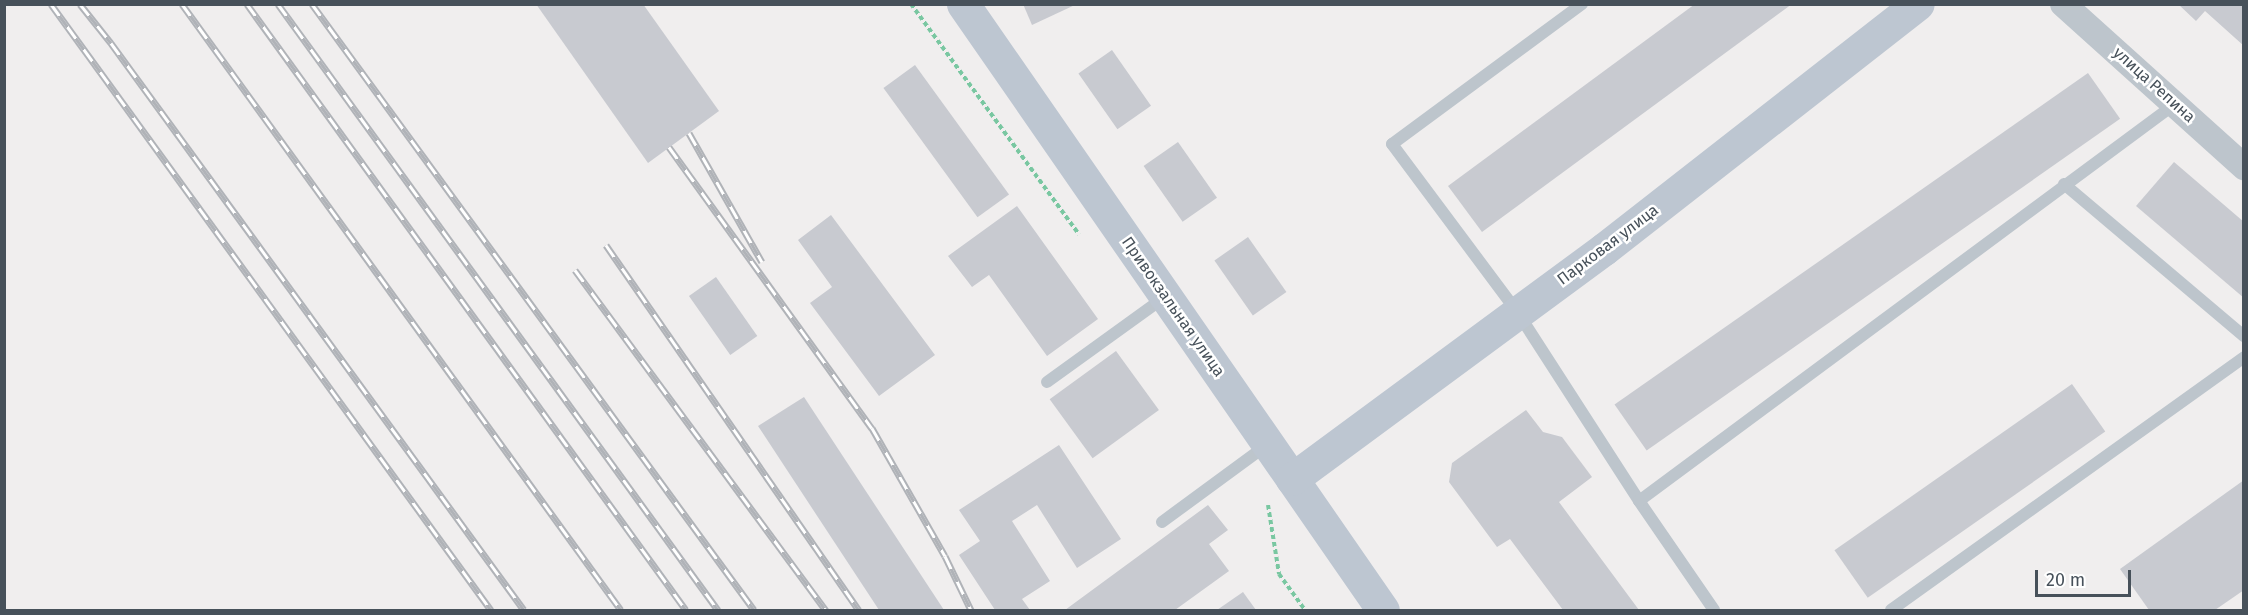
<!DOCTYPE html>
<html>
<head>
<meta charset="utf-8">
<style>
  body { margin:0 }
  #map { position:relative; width:2248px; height:615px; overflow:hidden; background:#f0eeee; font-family:"Fira Sans",sans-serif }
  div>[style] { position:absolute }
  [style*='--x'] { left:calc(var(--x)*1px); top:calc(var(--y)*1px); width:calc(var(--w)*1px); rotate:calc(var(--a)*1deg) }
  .building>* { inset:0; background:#c8cad0; transform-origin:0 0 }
  .path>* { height:4px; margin-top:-2px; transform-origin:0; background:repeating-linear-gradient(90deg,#79c7a1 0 4.5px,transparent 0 7.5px) }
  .lane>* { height:12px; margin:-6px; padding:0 6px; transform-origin:6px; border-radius:6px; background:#bdc5cc }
  .street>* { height:26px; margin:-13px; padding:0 13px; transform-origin:13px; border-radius:13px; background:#bdc5cc }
  .secondary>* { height:33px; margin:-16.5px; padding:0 16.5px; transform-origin:16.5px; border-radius:16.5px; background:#bdc6d1 }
  .rail>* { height:7px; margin-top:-3.5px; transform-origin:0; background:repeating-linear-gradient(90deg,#fff 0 14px,#b0b3b8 0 28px); box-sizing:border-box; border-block:2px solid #b0b3b8 }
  span { translate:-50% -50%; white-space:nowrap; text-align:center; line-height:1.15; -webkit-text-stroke:5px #fff; paint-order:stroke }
  .street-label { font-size:16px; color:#47515a }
  .frame { position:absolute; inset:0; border:6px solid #47515a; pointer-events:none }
  .scale { position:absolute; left:2035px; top:570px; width:96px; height:27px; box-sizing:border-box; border:3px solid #47515a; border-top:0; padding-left:8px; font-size:18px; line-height:21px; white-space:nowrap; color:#47515a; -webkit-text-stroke:4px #fff; paint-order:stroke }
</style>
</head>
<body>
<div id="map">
  <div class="building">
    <i style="clip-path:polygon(536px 4px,643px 4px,719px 111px,648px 163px)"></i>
    <i style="clip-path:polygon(1023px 4px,1077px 4px,1032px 25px)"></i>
    <i style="clip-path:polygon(1695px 4px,1792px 4px,1482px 232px,1448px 186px)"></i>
    <i style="clip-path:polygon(2178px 4px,2244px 4px,2244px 46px,2205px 11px,2196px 21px)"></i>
    <i style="left:1112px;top:50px;width:68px;height:41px;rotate:55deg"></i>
    <i style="left:915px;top:65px;width:160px;height:39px;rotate:54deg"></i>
    <i style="left:2088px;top:73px;width:56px;height:578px;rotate:55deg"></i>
    <i style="left:1178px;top:142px;width:68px;height:42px;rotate:55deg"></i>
    <i style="clip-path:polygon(2174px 162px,2244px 222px,2244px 298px,2136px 206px)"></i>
    <i style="clip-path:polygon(1017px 206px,1098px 319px,1047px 356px,989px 275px,972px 287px,948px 256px)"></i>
    <i style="clip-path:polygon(831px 215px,935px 355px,879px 396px,810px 303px,832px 287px,798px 240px)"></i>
    <i style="left:1248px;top:237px;width:67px;height:41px;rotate:55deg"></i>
    <i style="left:716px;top:277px;width:72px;height:33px;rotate:55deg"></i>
    <i style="left:1116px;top:351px;width:73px;height:82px;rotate:54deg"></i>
    <i style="left:2072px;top:384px;width:58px;height:290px;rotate:55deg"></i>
    <i style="clip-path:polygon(804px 397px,944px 610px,879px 610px,758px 426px)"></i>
    <i style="clip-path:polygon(1526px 410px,1543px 432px,1562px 437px,1592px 477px,1559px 502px,1639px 610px,1563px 610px,1510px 539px,1497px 547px,1449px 482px,1452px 463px)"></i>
    <i style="clip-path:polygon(1059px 445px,1121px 539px,1077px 568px,1037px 505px,1012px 521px,1050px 581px,1022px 599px,1030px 610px,995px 610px,959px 555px,980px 541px,959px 510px)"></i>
    <i style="clip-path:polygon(2244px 480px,2244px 590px,2215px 610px,2149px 610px,2120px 569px)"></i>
    <i style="clip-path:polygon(1208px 505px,1228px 530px,1209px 544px,1229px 571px,1175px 610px,1065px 610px)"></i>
    <i style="clip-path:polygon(1243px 592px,1256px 610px,1217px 610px)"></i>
  </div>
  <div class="path">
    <i style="--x:911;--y:4;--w:285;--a:53.9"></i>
    <i style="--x:1268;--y:505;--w:70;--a:80.9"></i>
    <i style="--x:1279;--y:574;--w:44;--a:54.2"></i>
  </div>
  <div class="lane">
    <i style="--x:1582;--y:4;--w:236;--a:143.6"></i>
    <i style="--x:1392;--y:144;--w:211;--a:53.3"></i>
    <i style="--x:1518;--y:313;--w:224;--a:57.2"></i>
    <i style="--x:2064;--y:184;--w:236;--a:40.2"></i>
    <i style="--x:1047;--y:382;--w:145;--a:-35.8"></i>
    <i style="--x:1162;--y:522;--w:132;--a:-36.3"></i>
    <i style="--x:1714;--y:610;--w:132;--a:-124.5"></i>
    <i style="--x:1639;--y:501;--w:667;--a:-36.53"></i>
    <i style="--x:1891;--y:610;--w:434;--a:-35.6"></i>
  </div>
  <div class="street">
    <i style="--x:2063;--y:4;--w:244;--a:42"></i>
  </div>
  <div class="secondary">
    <i style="--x:963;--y:4;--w:737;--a:55.28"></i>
    <i style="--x:1292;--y:479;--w:388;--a:-36.4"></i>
    <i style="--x:1604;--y:249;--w:398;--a:-38"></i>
  </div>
  <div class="rail">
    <i style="--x:51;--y:4;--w:749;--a:54.02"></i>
    <i style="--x:80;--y:4;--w:50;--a:51.5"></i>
    <i style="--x:111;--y:43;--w:701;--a:53.93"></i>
    <i style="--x:182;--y:4;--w:748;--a:54.08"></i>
    <i style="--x:247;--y:4;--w:748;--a:54.08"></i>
    <i style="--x:278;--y:4;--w:749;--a:54.02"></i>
    <i style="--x:312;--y:4;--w:750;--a:53.89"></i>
    <i style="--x:689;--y:133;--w:148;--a:60.5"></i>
    <i style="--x:669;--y:147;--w:347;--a:54.2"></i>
    <i style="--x:872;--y:428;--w:147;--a:60.3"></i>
    <i style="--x:945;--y:556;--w:60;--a:64.3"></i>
    <i style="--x:606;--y:245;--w:444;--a:55.3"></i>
    <i style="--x:575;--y:270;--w:423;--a:53.6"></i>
  </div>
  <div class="street-label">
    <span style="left:2154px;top:85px;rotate:42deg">улица Репина</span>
    <span style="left:1608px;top:245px;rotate:-37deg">Парковая улица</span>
    <span style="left:1173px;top:307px;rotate:55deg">Привокзальная улица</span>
  </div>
  <div class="frame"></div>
  <div class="scale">20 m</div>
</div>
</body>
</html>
